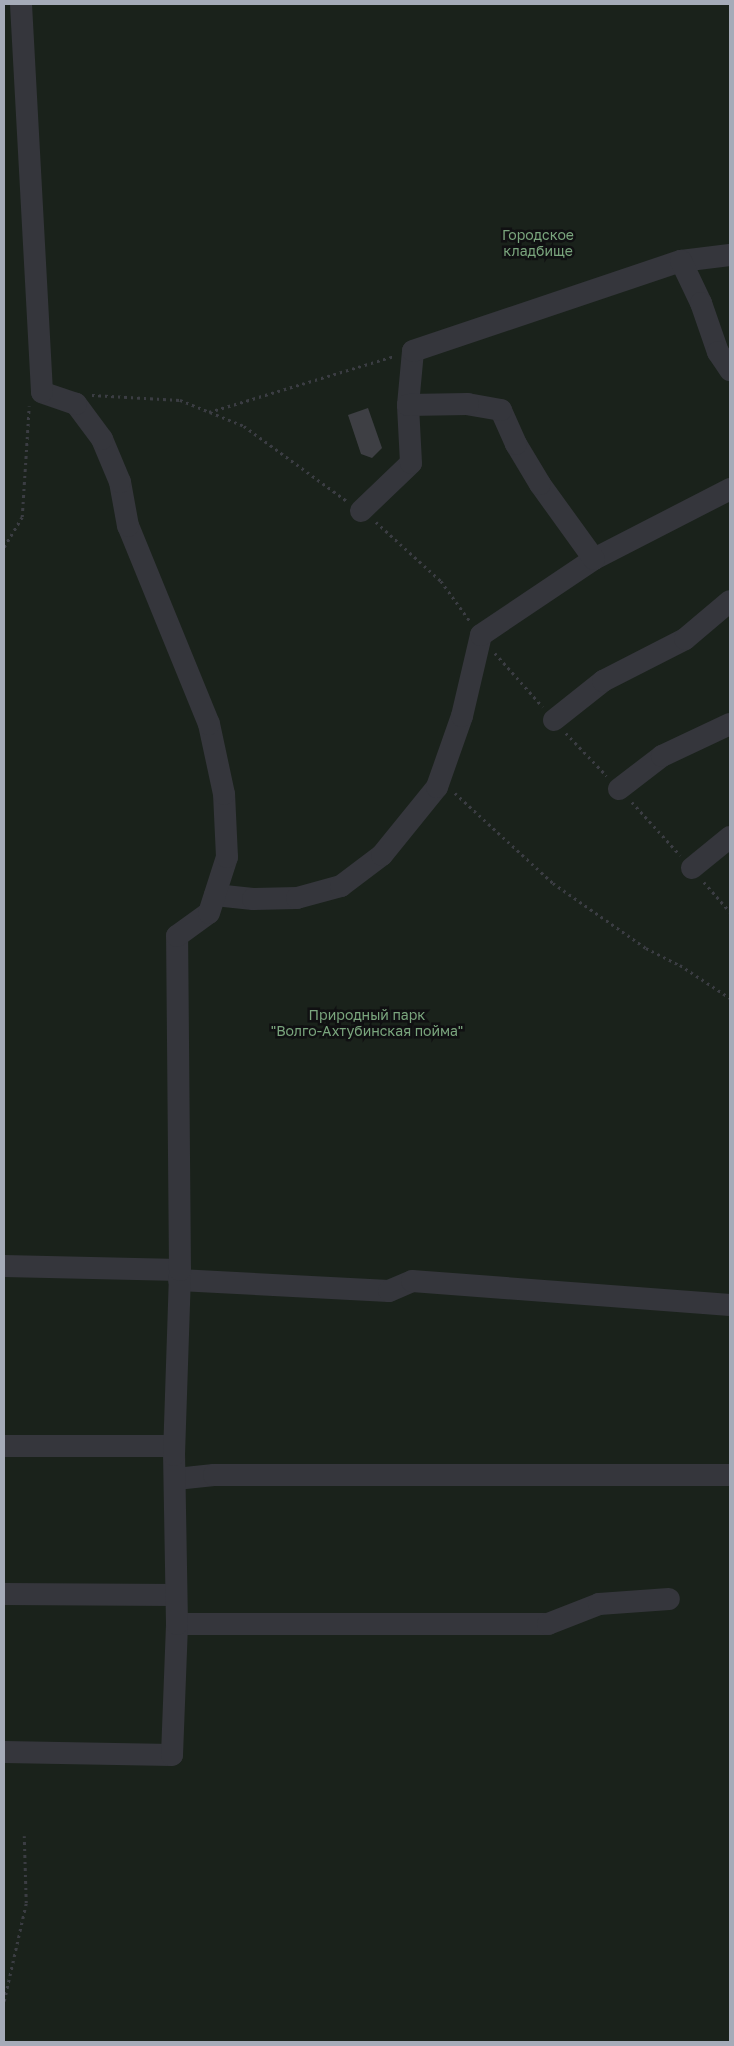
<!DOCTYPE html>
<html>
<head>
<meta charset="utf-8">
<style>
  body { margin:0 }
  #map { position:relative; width:734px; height:2046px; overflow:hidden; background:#151417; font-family:"Golos Text",sans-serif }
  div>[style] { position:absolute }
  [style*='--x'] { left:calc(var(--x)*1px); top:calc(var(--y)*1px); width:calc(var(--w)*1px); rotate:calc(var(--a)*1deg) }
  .green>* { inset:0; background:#1a221b; transform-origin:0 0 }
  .building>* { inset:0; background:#3e3f44 }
  .path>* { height:2.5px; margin-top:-1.25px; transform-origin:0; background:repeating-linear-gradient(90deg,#3b3d43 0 2.5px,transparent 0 6.5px) }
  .minor>* { height:22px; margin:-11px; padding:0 11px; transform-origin:11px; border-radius:11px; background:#35363c }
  span { translate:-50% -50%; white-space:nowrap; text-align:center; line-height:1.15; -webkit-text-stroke:5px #101012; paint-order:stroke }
  .park-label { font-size:14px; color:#7aa57d }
  .frame { position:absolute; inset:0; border:5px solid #a5abb8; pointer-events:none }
</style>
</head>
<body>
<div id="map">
  <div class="green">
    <i style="left:4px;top:4px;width:726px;height:2038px"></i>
  </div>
  <div class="building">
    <i style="clip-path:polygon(368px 408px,382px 448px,372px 458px,361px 454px,348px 415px)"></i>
  </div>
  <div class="path">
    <i style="--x:92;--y:395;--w:88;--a:3.3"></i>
    <i style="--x:180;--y:400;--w:69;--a:22.1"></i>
    <i style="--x:244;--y:426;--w:127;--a:36.1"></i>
    <i style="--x:209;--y:412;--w:194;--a:-16.8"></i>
    <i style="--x:376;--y:522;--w:88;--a:42.2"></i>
    <i style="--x:441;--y:581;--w:49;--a:54.1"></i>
    <i style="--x:4;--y:547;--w:35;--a:-59"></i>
    <i style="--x:22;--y:517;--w:111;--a:-86.4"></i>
    <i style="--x:495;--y:653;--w:72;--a:48.4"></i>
    <i style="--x:566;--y:733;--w:59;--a:46.4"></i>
    <i style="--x:455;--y:793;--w:133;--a:42.6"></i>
    <i style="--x:553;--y:883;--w:113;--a:35"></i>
    <i style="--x:646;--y:948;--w:38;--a:27"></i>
    <i style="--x:680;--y:965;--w:60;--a:33.4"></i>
    <i style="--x:632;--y:802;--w:72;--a:47.8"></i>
    <i style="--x:704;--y:882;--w:40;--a:49"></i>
    <i style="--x:4;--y:2001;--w:100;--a:-77.3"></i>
    <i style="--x:26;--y:1903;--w:67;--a:-91.7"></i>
  </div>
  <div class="minor">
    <i style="--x:681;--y:261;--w:49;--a:-7"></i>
    <i style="--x:361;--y:511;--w:69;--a:-43.8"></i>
    <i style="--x:411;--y:463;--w:58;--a:-93"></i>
    <i style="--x:408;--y:405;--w:54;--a:-84.7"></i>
    <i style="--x:413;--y:351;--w:283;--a:-18.6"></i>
    <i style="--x:681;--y:261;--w:47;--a:64.5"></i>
    <i style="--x:701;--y:303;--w:52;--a:70.9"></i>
    <i style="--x:718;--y:352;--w:22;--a:56"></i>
    <i style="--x:594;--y:559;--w:153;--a:-27.2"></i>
    <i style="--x:554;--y:720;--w:63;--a:-38.5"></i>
    <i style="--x:603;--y:681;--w:92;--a:-27.1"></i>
    <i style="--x:685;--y:639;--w:59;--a:-40.2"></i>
    <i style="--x:619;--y:789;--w:54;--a:-37.5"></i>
    <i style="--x:662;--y:756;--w:75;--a:-25.2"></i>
    <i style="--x:692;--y:868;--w:49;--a:-39.2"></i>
    <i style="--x:215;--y:895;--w:38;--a:6"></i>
    <i style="--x:253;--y:899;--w:44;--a:-1.3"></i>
    <i style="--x:297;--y:898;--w:46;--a:-15.3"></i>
    <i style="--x:341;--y:886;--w:51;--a:-37.1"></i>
    <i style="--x:382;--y:855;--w:87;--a:-51"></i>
    <i style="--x:437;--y:787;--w:75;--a:-70.6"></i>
    <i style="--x:462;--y:716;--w:83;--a:-76.8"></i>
    <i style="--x:481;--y:635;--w:136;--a:-33.9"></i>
    <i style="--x:594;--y:559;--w:92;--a:-125.8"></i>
    <i style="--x:540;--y:484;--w:47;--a:-121"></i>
    <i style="--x:516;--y:444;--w:37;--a:-114"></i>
    <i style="--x:501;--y:410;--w:34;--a:-170"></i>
    <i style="--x:468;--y:404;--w:60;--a:179"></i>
    <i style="--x:4;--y:1266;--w:176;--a:1.3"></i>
    <i style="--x:179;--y:1280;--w:210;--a:3"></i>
    <i style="--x:389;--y:1291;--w:25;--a:-23"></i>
    <i style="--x:412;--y:1281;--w:319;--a:4.3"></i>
    <i style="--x:4;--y:1446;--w:170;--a:0"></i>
    <i style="--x:176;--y:1479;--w:38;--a:-6"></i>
    <i style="--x:214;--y:1475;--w:516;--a:0"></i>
    <i style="--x:4;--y:1594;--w:172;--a:0.3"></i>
    <i style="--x:177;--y:1624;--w:371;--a:0"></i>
    <i style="--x:548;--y:1624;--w:55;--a:-21.4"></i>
    <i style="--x:599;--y:1604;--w:70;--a:-4.1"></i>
    <i style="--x:4;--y:1752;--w:168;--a:1"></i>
    <i style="--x:172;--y:1755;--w:131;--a:-87.8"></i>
    <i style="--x:177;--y:1624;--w:169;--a:-91"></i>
    <i style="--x:174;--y:1455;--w:185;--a:-88.1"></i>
    <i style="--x:180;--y:1270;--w:334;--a:-90.5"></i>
    <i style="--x:177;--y:936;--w:39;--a:-36"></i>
    <i style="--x:209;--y:913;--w:59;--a:-72.2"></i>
    <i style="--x:227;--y:857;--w:63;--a:-92.7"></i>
    <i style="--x:224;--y:794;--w:72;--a:-102.1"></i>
    <i style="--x:209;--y:724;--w:214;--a:-112.2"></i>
    <i style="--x:128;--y:526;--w:45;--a:-100.3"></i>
    <i style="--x:120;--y:482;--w:47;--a:-112.7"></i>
    <i style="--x:102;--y:439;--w:44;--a:-126.6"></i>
    <i style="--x:76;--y:404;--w:36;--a:-161"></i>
    <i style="--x:42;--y:392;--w:389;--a:-93.1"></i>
  </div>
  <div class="park-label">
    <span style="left:538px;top:243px">Городское<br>кладбище</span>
    <span style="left:367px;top:1023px">Природный парк<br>"Волго-Ахтубинская пойма"</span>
  </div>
  <div class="frame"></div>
</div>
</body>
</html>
